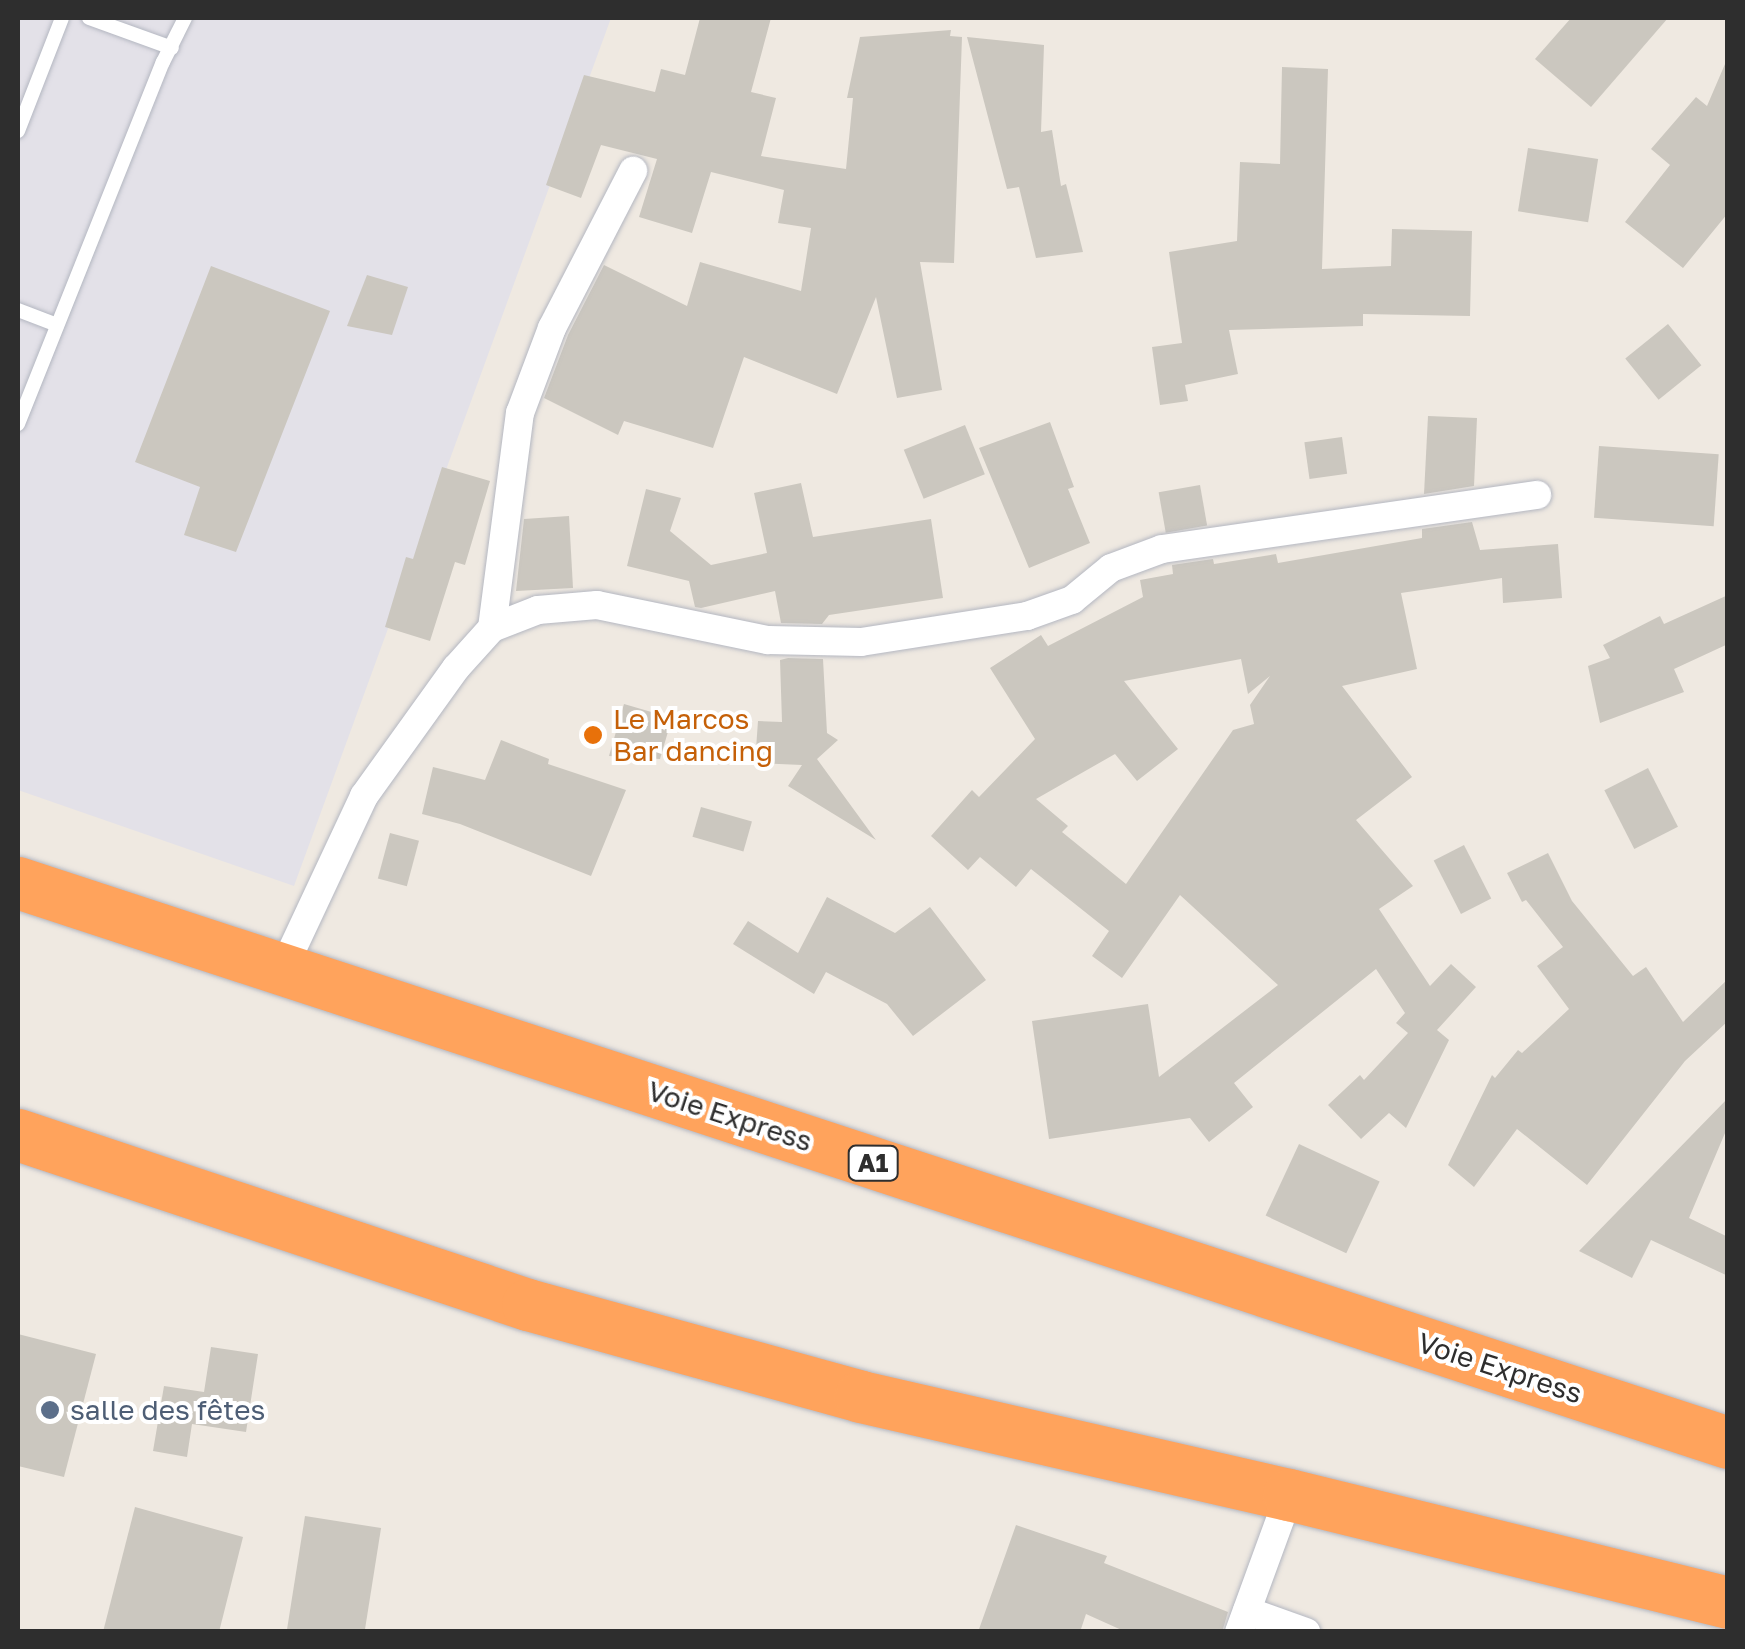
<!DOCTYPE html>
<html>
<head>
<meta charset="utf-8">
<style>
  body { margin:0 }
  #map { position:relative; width:1745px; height:1649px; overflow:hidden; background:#efe9e1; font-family:"Golos Text",sans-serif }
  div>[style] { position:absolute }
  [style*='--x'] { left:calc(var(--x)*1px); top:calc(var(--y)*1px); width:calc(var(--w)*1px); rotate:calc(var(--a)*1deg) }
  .industrial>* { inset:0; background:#e3e1e8 }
  .building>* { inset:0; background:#cbc7bf; transform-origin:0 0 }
  .roads { filter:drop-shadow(0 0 2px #b4b7c1) drop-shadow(0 0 2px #b4b7c1) }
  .lane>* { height:14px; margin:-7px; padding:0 7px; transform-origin:7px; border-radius:7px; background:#fff }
  .street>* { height:28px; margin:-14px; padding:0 14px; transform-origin:14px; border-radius:14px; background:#fff }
  .highway>* { height:52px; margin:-26px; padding:0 26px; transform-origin:26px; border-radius:26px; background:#ffa35c }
  .dots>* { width:28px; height:28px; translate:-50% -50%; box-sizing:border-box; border:5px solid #fff; border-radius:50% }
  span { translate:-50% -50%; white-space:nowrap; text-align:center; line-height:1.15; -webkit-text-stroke:8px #fff; paint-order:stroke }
  .shield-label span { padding:2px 8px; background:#fff; border:2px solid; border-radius:8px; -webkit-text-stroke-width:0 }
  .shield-label { font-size:25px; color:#2e2e2e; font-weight:700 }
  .food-label { font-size:28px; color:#c56008 }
  .left { translate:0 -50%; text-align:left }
  .street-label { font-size:28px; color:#2e2e2e }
  .service-label { font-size:28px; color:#4e5e75 }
  .frame { position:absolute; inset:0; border:20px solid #2e2e2e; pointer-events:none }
</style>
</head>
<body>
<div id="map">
  <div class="industrial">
    <i style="clip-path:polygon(18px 18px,611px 18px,294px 886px,18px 790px)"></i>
  </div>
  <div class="building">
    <i style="clip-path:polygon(700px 18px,771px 18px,751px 92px,776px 98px,761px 156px,846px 169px,853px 98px,847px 98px,860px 37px,951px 30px,950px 36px,962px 37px,954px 263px,920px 262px,942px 390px,897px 398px,876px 297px,837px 394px,744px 357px,713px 448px,624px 421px,618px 435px,544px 398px,568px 335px,604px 265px,687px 306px,700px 262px,801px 291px,811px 228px,778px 223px,784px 190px,711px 172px,692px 233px,639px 217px,657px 159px,601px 145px,581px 198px,546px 185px,584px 75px,655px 92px,661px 69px,685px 75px)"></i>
    <i style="clip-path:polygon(1571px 18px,1668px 18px,1591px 107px,1535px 59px)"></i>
    <i style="clip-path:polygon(967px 37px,1044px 45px,1041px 132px,1052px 130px,1061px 186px,1066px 184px,1083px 252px,1036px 258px,1019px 187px,1007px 189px)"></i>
    <i style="clip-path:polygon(1728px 57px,1728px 213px,1683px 268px,1625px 222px,1670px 165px,1651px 149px,1696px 97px,1707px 106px)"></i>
    <i style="clip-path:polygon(1282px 67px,1328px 69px,1322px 269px,1391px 266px,1392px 229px,1472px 231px,1470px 316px,1363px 314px,1363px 326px,1229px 330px,1238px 374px,1185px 385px,1188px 401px,1160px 405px,1152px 347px,1182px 343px,1169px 252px,1237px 241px,1240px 162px,1280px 164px)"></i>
    <i style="left:1528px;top:148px;width:71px;height:64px;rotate:9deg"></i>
    <i style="clip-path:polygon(211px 266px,330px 311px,236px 552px,184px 535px,200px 487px,135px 462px)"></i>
    <i style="clip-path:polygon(367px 275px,408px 287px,392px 335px,347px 326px)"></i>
    <i style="left:1668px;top:324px;width:53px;height:55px;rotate:51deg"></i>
    <i style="clip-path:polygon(1428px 416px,1477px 418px,1474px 486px,1424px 494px)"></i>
    <i style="clip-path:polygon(1050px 422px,1074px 487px,1068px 489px,1090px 543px,1029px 568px,979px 448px)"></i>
    <i style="left:965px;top:425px;width:53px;height:66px;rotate:68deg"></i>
    <i style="left:1342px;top:437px;width:37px;height:38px;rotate:82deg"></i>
    <i style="left:1599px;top:446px;width:120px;height:72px;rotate:4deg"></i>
    <i style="clip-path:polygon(442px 467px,490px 481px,465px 565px,455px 562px,430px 641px,385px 627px,406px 557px,413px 559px)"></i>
    <i style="clip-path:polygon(801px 483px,813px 537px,931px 519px,943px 598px,829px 615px,822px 624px,781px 623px,775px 591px,701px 608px,695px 607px,689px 581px,627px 566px,646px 489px,681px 498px,670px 531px,711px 565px,767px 553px,754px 493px)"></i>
    <i style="left:1200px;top:485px;width:41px;height:42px;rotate:80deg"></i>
    <i style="clip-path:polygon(569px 516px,573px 588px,516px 591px,524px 519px)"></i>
    <i style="clip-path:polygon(evenodd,1472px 522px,1480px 550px,1558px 544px,1562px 598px,1503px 603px,1502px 578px,1401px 593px,1417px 669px,1342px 686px,1412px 777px,1356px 820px,1413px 886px,1379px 909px,1430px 986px,1451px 964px,1476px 987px,1437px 1030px,1449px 1040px,1406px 1128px,1389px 1113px,1361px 1139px,1328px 1105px,1360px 1075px,1364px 1080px,1408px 1033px,1396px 1023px,1405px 1013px,1376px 969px,1234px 1083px,1253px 1107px,1209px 1142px,1190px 1118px,1049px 1139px,1032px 1021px,1148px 1004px,1159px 1077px,1278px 985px,1180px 895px,1122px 978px,1092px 956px,1109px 931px,1031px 869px,1016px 887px,980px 857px,968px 870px,931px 836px,972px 790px,979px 797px,1035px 739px,990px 668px,1041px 635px,1048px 646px,1143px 597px,1140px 580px,1173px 574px,1172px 565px,1213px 559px,1214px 564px,1276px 554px,1278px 563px,1422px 538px,1422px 529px,1472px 522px,1241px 659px,1248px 694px,1270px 676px,1250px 705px,1254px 724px,1233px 730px,1126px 884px,1062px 832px,1068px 826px,1036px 799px,1115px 754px,1137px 781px,1178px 749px,1124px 681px,1241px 659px)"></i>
    <i style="clip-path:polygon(1728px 595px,1728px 644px,1674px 669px,1684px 692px,1600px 723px,1588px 666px,1610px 658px,1603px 645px,1660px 616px,1664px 624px)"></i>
    <i style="clip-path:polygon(788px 658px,823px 659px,827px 733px,838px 740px,817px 759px,876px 840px,788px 786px,802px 765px,755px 763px,758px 721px,782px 722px,780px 660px)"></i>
    <i style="clip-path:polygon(624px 704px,672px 718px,660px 759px,609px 756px)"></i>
    <i style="clip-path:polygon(501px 740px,549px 759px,548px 764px,626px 790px,591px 876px,460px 824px,422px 814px,433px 767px,485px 780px)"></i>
    <i style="left:1648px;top:768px;width:66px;height:49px;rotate:63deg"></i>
    <i style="left:701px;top:807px;width:53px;height:31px;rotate:16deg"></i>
    <i style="left:390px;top:833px;width:30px;height:47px;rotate:15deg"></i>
    <i style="left:1464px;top:845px;width:60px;height:34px;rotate:63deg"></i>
    <i style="clip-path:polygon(1548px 853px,1572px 901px,1633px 976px,1646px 967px,1683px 1022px,1728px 979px,1728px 1021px,1685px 1061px,1587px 1185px,1517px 1129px,1474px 1187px,1448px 1165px,1492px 1075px,1495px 1078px,1518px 1050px,1522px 1053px,1569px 1009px,1537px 966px,1563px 947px,1526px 900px,1522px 902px,1507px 873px)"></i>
    <i style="clip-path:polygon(827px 897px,895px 933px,930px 907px,986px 980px,913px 1036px,887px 1004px,826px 972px,814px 994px,733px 944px,748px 921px,798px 953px)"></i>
    <i style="clip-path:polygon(1728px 1098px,1728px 1126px,1689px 1218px,1728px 1237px,1728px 1276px,1651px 1240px,1632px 1278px,1579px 1251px)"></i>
    <i style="left:1299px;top:1144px;width:89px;height:79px;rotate:25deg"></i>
    <i style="clip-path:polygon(18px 1334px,96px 1354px,64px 1477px,18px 1466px)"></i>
    <i style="clip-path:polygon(211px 1347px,258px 1354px,246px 1432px,192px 1424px,187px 1457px,153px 1451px,164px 1386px,204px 1392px)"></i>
    <i style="clip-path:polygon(135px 1507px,243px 1537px,219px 1632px,103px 1632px)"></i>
    <i style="left:305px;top:1516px;width:77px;height:117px;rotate:9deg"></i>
    <i style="clip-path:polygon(1016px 1525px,1107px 1556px,1104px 1563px,1228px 1612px,1222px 1632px,1126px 1632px,1086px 1614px,1080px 1632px,978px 1632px)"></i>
  </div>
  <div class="roads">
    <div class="lane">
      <i style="--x:89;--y:18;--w:88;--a:19.9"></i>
      <i style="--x:18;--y:131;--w:121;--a:-68.7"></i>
      <i style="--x:18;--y:310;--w:42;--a:21"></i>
      <i style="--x:18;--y:424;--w:390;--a:-68.2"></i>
      <i style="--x:163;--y:62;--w:49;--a:-63.4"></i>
    </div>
    <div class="street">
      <i style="--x:492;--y:628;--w:217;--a:-82.6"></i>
      <i style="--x:520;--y:413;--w:91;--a:-69.4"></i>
      <i style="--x:552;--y:328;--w:177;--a:-62.7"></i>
      <i style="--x:283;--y:969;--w:191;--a:-64.9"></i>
      <i style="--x:364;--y:796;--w:158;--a:-54.3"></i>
      <i style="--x:456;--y:668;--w:54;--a:-48"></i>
      <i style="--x:492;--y:628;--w:49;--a:-21.4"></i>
      <i style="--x:538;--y:610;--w:59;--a:-4.8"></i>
      <i style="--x:597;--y:605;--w:175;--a:11.6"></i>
      <i style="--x:768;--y:640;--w:93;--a:1.2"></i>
      <i style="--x:861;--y:642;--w:168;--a:-8.9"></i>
      <i style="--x:1027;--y:616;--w:48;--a:-19.6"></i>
      <i style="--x:1072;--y:600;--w:50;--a:-39.4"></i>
      <i style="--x:1111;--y:568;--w:54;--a:-20.4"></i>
      <i style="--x:1162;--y:549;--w:379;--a:-8.2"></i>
      <i style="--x:1247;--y:1611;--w:63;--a:19.6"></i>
      <i style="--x:1239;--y:1632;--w:146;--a:-69.9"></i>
    </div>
    <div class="highway">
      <i style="--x:18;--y:883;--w:1799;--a:18.13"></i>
      <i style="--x:18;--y:1135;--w:538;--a:18.43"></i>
      <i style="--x:528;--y:1305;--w:345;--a:15.4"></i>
      <i style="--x:861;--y:1397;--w:439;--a:12.9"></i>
      <i style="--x:1289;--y:1495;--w:452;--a:13.8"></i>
    </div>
  </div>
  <div class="dots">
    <i style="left:593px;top:735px;background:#e8710a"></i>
    <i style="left:50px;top:1410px;background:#5c6f8a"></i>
  </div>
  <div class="shield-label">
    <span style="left:873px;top:1163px">A1</span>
  </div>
  <div class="food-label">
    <span class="left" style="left:613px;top:735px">Le Marcos<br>Bar dancing</span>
  </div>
  <div class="street-label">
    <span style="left:730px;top:1116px;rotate:18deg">Voie Express</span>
    <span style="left:1500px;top:1368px;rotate:18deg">Voie Express</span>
  </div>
  <div class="service-label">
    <span class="left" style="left:70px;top:1410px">salle des fêtes</span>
  </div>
  <div class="frame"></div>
</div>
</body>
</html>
